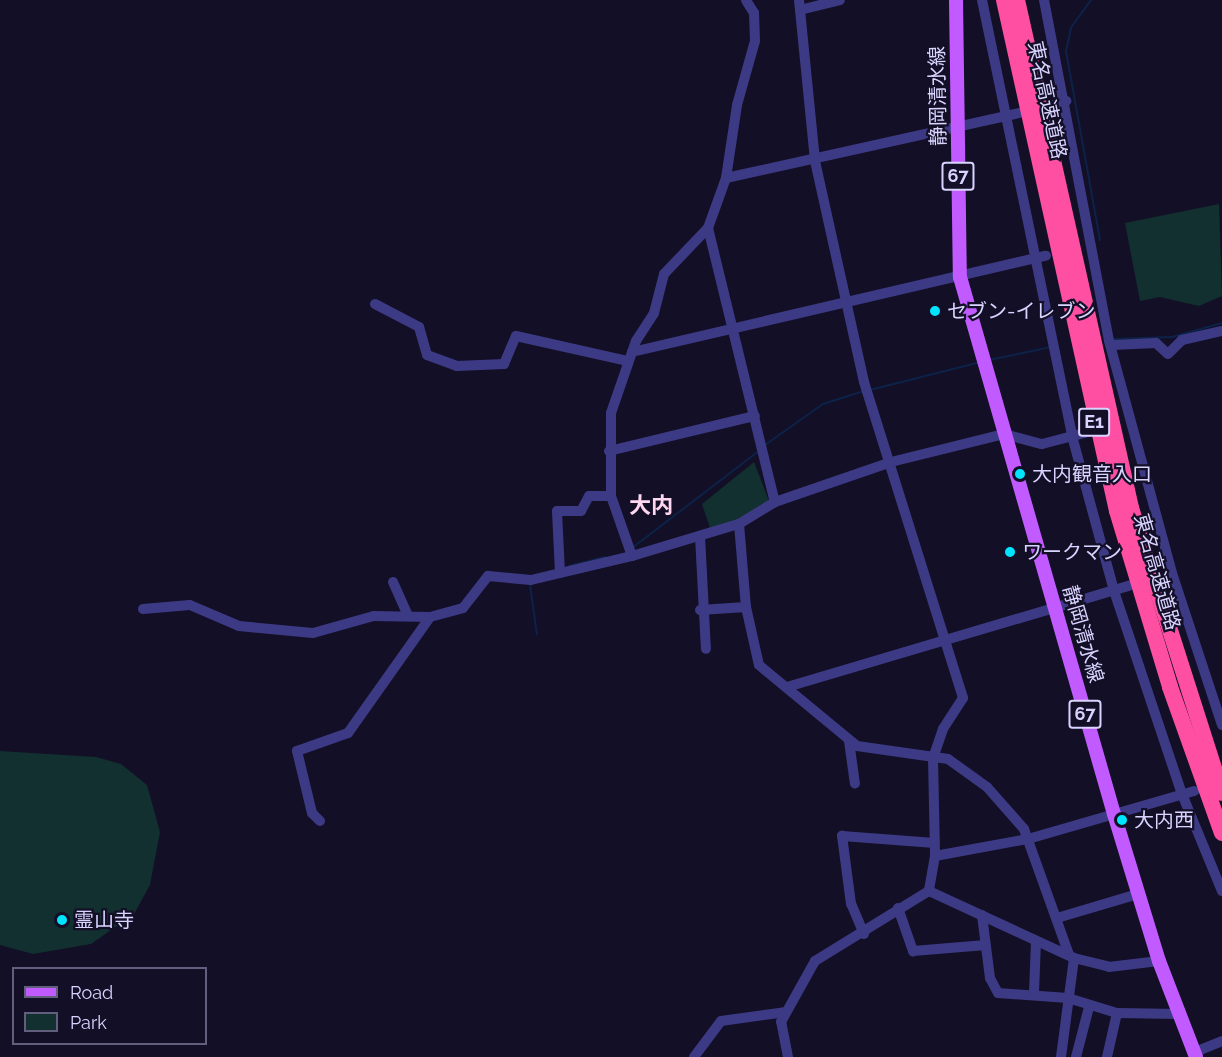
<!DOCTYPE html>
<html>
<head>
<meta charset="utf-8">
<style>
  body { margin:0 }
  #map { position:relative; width:1222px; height:1057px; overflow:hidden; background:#130f26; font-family:Raleway,"Noto Sans JP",sans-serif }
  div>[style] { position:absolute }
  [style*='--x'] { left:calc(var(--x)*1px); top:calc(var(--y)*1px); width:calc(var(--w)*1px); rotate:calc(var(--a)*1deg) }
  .green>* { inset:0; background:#12302f }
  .stream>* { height:2px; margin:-1px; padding:0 1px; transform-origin:1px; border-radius:1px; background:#0c2248 }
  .minor>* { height:10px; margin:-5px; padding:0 5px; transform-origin:5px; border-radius:5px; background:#3d3a85 }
  .major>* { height:14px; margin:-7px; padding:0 7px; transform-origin:7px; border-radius:7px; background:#c25bff }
  .highway>* { height:16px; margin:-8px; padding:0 8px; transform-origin:8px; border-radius:8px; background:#ff4fa3 }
  .dots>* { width:16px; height:16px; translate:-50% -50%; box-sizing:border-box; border:3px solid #130f26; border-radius:50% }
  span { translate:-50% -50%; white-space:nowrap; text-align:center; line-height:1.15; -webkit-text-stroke:4.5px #130f26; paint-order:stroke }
  .shield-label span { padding:2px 4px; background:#130f26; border:2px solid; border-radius:4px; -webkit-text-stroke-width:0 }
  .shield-label { font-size:18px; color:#d9d4ff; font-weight:700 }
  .street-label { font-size:20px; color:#d9d4ff }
  .poi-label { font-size:20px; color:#d9d4ff }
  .left { translate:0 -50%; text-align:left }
  .quarter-label { font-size:22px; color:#ffd6f0; font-weight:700 }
  .legend { position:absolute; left:12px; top:967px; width:195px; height:78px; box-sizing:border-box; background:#130f26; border:2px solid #625e7d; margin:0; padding:8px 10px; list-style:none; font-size:18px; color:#d9d4ff }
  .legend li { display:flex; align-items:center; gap:12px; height:30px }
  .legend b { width:30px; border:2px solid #625e7d }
</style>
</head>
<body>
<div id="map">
  <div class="green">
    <i style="clip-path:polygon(1219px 204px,1222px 296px,1199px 306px,1160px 297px,1140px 301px,1125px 223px)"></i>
    <i style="clip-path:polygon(754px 462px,769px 501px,737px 521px,710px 528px,702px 504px)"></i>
    <i style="clip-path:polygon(0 751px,96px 757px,121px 764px,147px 785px,160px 832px,150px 885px,134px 914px,91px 944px,33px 954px,0 945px)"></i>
  </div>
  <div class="stream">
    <i style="--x:1091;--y:0;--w:34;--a:126"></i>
    <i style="--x:1071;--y:28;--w:24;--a:102"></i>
    <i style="--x:1066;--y:51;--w:192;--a:79.8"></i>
    <i style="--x:1113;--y:339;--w:59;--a:-1.9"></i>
    <i style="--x:1172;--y:337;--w:52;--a:-15.6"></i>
    <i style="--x:989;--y:360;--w:63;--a:-11.8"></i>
    <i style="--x:870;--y:390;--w:114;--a:-14.2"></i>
    <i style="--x:765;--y:445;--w:71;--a:-35.3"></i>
    <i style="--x:823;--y:404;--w:43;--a:-17.6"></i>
    <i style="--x:632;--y:548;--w:160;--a:-37.4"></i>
    <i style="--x:569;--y:566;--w:37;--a:-14"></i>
    <i style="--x:530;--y:585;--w:50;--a:82"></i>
  </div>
  <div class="minor">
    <i style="--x:799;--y:0;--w:162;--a:84.3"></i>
    <i style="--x:815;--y:161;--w:226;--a:77.5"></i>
    <i style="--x:864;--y:382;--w:331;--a:72.6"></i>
    <i style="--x:963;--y:698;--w:37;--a:123"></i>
    <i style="--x:943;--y:729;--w:31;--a:109"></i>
    <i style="--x:933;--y:758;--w:98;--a:88.8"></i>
    <i style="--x:935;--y:856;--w:36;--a:100"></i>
    <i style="--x:982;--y:0;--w:445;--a:78.3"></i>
    <i style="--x:1072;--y:436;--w:161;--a:74.8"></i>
    <i style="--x:1114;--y:591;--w:214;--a:71.5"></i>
    <i style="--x:1182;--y:794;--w:105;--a:67.6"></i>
    <i style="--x:1044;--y:0;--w:347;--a:79.2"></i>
    <i style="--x:1109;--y:341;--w:240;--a:74.8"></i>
    <i style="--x:1172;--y:573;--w:160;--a:71.8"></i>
    <i style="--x:800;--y:10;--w:41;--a:-14"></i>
    <i style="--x:1053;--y:105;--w:14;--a:-17"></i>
    <i style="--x:726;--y:178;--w:74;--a:-81.4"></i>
    <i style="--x:737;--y:105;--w:66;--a:-74.3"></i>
    <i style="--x:755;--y:41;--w:28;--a:-92"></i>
    <i style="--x:754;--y:13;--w:15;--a:-122"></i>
    <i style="--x:708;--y:228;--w:282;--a:76.3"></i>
    <i style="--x:375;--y:304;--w:50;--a:27.6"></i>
    <i style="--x:419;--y:327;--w:29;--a:74"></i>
    <i style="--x:427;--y:355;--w:32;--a:20"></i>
    <i style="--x:457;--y:366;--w:47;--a:-2.4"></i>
    <i style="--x:504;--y:364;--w:30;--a:-67"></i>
    <i style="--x:516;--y:336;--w:115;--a:12.6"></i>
    <i style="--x:1112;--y:345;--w:44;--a:-2.6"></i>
    <i style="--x:1156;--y:343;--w:16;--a:43"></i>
    <i style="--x:1168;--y:354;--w:20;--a:-45"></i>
    <i style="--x:1182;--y:340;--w:41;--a:-12.7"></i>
    <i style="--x:632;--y:352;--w:425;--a:-13.1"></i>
    <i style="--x:609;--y:451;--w:150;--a:-13.5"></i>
    <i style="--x:739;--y:524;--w:83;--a:85.2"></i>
    <i style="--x:746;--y:607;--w:59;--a:77.4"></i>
    <i style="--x:759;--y:665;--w:127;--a:39.6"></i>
    <i style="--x:857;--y:746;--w:92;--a:8.1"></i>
    <i style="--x:948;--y:759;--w:48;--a:35.7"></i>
    <i style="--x:987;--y:787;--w:56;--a:48.6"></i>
    <i style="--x:1024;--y:829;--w:134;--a:70.3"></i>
    <i style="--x:700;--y:536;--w:113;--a:87"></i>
    <i style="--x:632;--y:556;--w:64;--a:-109.3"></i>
    <i style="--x:611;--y:496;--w:83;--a:-90"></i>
    <i style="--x:611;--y:413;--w:76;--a:-70.9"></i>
    <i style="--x:636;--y:341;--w:33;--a:-57"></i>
    <i style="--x:654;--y:313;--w:40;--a:-75.6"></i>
    <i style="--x:664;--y:274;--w:64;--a:-46.3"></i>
    <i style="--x:708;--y:228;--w:53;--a:-70.2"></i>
    <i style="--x:726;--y:178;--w:300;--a:-12.5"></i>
    <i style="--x:560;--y:573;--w:62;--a:-92.8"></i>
    <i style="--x:557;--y:511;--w:24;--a:0"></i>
    <i style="--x:581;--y:511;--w:17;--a:-62"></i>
    <i style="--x:589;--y:496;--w:22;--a:0"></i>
    <i style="--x:393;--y:582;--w:37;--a:66"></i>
    <i style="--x:143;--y:609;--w:47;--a:-4.9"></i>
    <i style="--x:190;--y:605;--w:53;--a:23.2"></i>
    <i style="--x:239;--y:626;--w:74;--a:5.4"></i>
    <i style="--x:313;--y:633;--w:63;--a:-15.6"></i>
    <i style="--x:374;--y:616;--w:56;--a:1"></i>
    <i style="--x:430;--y:617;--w:34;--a:-15"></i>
    <i style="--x:463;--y:608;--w:41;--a:-52"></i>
    <i style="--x:488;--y:576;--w:43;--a:5.3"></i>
    <i style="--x:531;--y:580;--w:104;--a:-13.4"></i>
    <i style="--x:632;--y:556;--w:112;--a:-16.7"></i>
    <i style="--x:739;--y:524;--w:42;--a:-31.4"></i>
    <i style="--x:775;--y:502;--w:123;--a:-19"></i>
    <i style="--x:891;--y:462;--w:116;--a:-13.9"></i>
    <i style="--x:1004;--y:434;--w:39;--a:15"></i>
    <i style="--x:1042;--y:444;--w:48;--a:-14.6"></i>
    <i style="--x:700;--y:610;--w:46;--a:-3.7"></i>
    <i style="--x:787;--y:687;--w:357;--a:-16.5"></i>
    <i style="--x:849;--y:741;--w:43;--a:82.1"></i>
    <i style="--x:320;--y:821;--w:11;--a:-135"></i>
    <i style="--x:312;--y:813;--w:64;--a:-103.6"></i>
    <i style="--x:297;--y:751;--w:54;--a:-19.4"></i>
    <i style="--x:348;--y:733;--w:142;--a:-54.7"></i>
    <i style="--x:935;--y:856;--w:95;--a:-10.4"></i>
    <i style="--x:1028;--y:839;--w:173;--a:-16.1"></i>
    <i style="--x:929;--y:891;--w:160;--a:24.8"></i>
    <i style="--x:1074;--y:958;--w:36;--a:14"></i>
    <i style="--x:1109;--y:967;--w:50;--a:-6.8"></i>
    <i style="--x:898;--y:908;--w:46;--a:70.8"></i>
    <i style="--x:913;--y:951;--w:73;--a:-4.7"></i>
    <i style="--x:982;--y:915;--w:64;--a:82.8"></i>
    <i style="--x:990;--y:978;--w:17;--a:62"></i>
    <i style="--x:998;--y:993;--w:70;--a:4.1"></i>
    <i style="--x:1068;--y:998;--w:51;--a:17"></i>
    <i style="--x:1117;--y:1013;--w:62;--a:0.9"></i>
    <i style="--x:1057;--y:918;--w:84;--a:-16.5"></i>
    <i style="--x:864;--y:934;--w:33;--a:-113"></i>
    <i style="--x:851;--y:904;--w:69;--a:-97.5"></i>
    <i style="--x:842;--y:836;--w:93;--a:4.3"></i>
    <i style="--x:1034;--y:993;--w:52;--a:-87.8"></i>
    <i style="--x:1195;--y:1052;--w:29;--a:-22"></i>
    <i style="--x:694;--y:1057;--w:45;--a:-53.1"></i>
    <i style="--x:721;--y:1021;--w:66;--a:-7.9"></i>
    <i style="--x:788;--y:1057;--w:36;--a:-101"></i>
    <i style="--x:781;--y:1022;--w:70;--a:-60.9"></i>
    <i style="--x:815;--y:961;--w:134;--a:-31.6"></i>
    <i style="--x:1061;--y:1057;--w:100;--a:-82.5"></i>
    <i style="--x:1076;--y:1057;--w:52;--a:-75.4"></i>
    <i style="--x:1107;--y:1057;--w:45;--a:-77.2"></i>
  </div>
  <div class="major">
    <i style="--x:956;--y:0;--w:277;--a:89.2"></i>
    <i style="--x:960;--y:277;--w:559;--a:74"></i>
    <i style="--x:1114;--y:814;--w:154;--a:73"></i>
    <i style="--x:1159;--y:961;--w:103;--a:68.9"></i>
  </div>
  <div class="highway">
    <i style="--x:1004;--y:0;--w:523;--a:77.53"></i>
    <i style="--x:1117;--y:511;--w:184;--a:73.2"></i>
    <i style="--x:1170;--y:687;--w:155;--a:70.4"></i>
    <i style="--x:1017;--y:0;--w:521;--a:77.35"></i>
    <i style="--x:1131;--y:508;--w:299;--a:72.3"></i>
  </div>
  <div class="dots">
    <i style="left:935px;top:311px;background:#00e5ff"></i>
    <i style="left:1020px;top:474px;background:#00e5ff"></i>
    <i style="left:1010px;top:552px;background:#00e5ff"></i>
    <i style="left:1122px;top:820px;background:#00e5ff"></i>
    <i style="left:62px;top:920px;background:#00e5ff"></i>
  </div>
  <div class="shield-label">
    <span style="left:958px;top:176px">67</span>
    <span style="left:1094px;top:422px">E1</span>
    <span style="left:1085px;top:714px">67</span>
  </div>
  <div class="street-label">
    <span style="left:938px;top:96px;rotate:-91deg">静岡清水線</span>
    <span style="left:1047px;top:100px;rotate:78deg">東名高速道路</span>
    <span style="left:1157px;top:572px;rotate:74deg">東名高速道路</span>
    <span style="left:1083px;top:634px;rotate:74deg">静岡清水線</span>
  </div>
  <div class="poi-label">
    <span class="left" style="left:947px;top:311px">セブン-イレブン</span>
    <span class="left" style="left:1032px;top:474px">大内観音入口</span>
    <span class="left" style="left:1022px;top:552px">ワークマン</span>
    <span class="left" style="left:1134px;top:820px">大内西</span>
    <span class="left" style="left:74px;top:920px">霊山寺</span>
  </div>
  <div class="quarter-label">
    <span style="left:651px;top:506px">大内</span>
  </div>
  <ul class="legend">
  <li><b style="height:8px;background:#c25bff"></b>Road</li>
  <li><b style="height:16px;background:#12302f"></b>Park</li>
  </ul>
</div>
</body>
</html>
